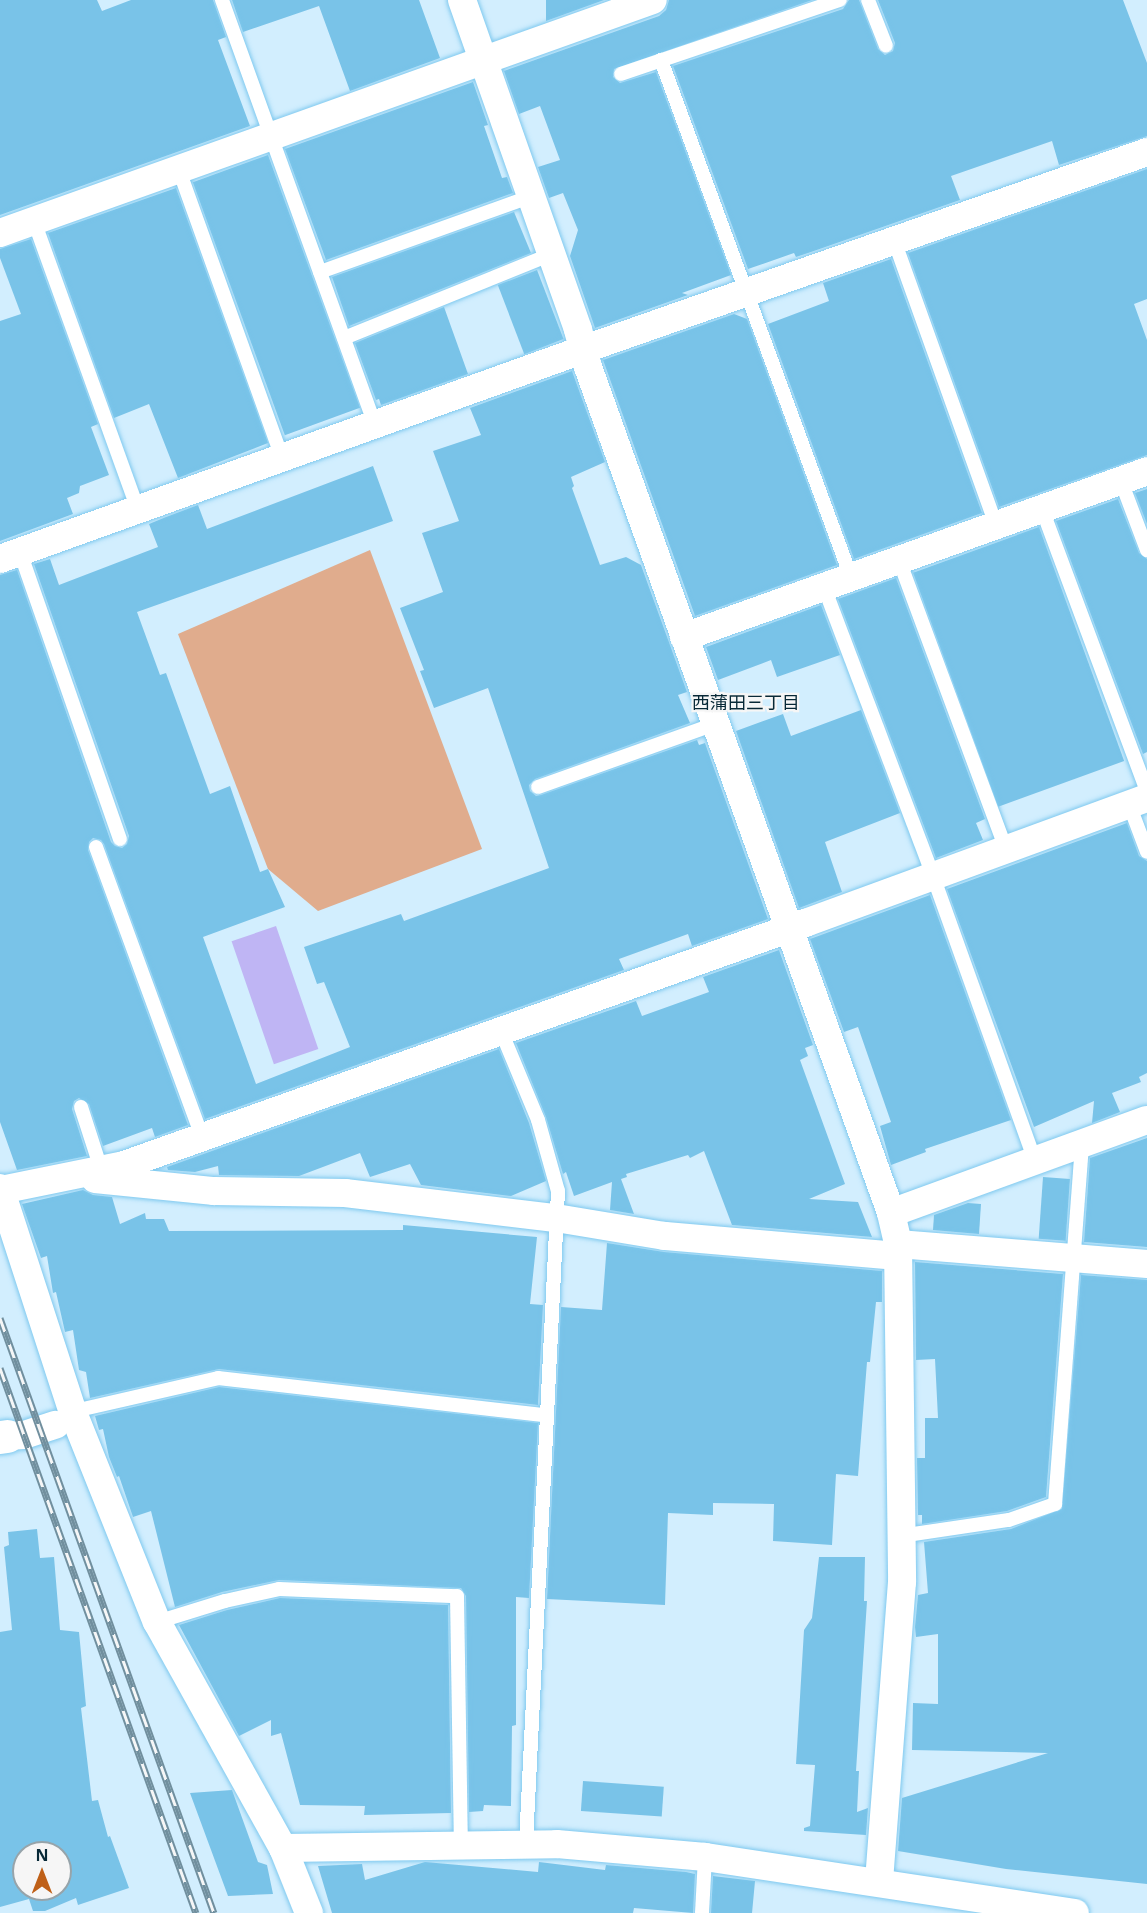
<!DOCTYPE html>
<html>
<head>
<meta charset="utf-8">
<style>
  body { margin:0 }
  #map { position:relative; width:1147px; height:1913px; overflow:hidden; background:#d2eefe; font-family:"Open Sans","Noto Sans JP",sans-serif }
  div>[style] { position:absolute }
  [style*='--x'] { left:calc(var(--x)*1px); top:calc(var(--y)*1px); width:calc(var(--w)*1px); rotate:calc(var(--a)*1deg) }
  .green>* { inset:0; background:#e0ac8d }
  .water>* { inset:0; background:#bfb5f4; transform-origin:0 0 }
  .building>* { inset:0; background:#79c3e8; transform-origin:0 0 }
  .roads { filter:drop-shadow(0 0 2px #7fc9ef) drop-shadow(0 0 2px #7fc9ef) }
  .service>* { height:14px; margin:-7px; padding:0 7px; transform-origin:7px; border-radius:7px; background:#fff }
  .minor>* { height:28px; margin:-14px; padding:0 14px; transform-origin:14px; border-radius:14px; background:#fff }
  .tertiary>* { height:33px; margin:-16.5px; padding:0 16.5px; transform-origin:16.5px; border-radius:16.5px; background:#fff }
  .rail>* { height:7px; margin-top:-3.5px; transform-origin:0; background:repeating-linear-gradient(90deg,#f6f6f6 0 14px,#718f9e 0 28px); box-sizing:border-box; border-block:2px solid #718f9e }
  span { translate:-50% -50%; white-space:nowrap; text-align:center; line-height:1.15; -webkit-text-stroke:4.5px #f6f6f6; paint-order:stroke }
  .neighbourhood-label { font-size:18px; color:#082937 }
  .north { position:absolute; left:12px; top:1841px; width:60px; height:60px; box-sizing:border-box; background:#f6f6f6; border:2px solid #97a4aa; border-radius:50%; rotate:0deg; font-size:16px; font-weight:700; line-height:24px; text-align:center; color:#082937 }
  .north::after { content:''; display:block; margin:auto; width:21px; height:27px; background:#bf6018; clip-path:polygon(50% 0,100% 100%,50% 72%,0 100%) }
</style>
</head>
<body>
<div id="map">
  <div class="green">
    <i style="clip-path:polygon(370px 550px,482px 849px,318px 911px,268px 869px,178px 634px)"></i>
  </div>
  <div class="water">
    <i style="left:276px;top:926px;width:130px;height:47px;rotate:71deg"></i>
  </div>
  <div class="building">
    <i style="clip-path:polygon(0 0,97px 0,102px 11px,131px 0,213px 0,226px 37px,218px 40px,250px 126px,0 215px)"></i>
    <i style="clip-path:polygon(232px 0,419px 0,440px 58px,350px 91px,319px 6px,243px 32px)"></i>
    <i style="clip-path:polygon(546px 0,604px 0,546px 21px)"></i>
    <i style="clip-path:polygon(669px 0,812px 0,614px 69px,613px 77px,620px 83px,656px 72px,731px 275px,682px 293px,688px 295px,595px 328px,570px 256px,578px 230px,563px 193px,549px 198px,538px 167px,560px 160px,540px 106px,519px 114px,504px 71px,659px 16px,666px 10px)"></i>
    <i style="clip-path:polygon(849px 0,859px 0,878px 49px,885px 55px,893px 51px,895px 43px,878px 0,1123px 0,1147px 63px,1147px 136px,1059px 165px,1052px 141px,951px 176px,960px 200px,811px 252px,796px 257px,794px 253px,748px 269px,673px 66px,843px 9px)"></i>
    <i style="clip-path:polygon(473px 82px,488px 125px,484px 126px,502px 178px,507px 177px,513px 193px,326px 260px,285px 149px)"></i>
    <i style="left:268px;top:155px;width:269px;height:80px;rotate:70deg"></i>
    <i style="clip-path:polygon(1147px 169px,1147px 299px,1134px 304px,1147px 340px,1147px 455px,999px 507px,908px 253px)"></i>
    <i style="clip-path:polygon(176px 188px,268px 443px,178px 478px,149px 404px,114px 418px,48px 233px)"></i>
    <i style="clip-path:polygon(514px 212px,531px 253px,349px 326px,332px 277px)"></i>
    <i style="clip-path:polygon(31px 239px,98px 424px,91px 427px,109px 475px,80px 486px,79px 493px,67px 498px,73px 514px,0 541px,0 321px,21px 314px,0 258px,0 249px)"></i>
    <i style="clip-path:polygon(891px 259px,982px 513px,854px 559px,768px 324px,829px 301px,823px 283px)"></i>
    <i style="left:537px;top:270px;width:74px;height:42px;rotate:69deg"></i>
    <i style="clip-path:polygon(444px 307px,468px 374px,381px 405px,379px 399px,376px 400px,355px 343px)"></i>
    <i style="clip-path:polygon(734px 314px,747px 319px,837px 565px,695px 616px,603px 360px)"></i>
    <i style="clip-path:polygon(572px 371px,605px 462px,571px 477px,574px 486px,572px 488px,600px 565px,626px 557px,641px 565px,687px 692px,678px 695px,690px 723px,535px 779px,529px 785px,530px 791px,536px 796px,541px 795px,697px 740px,699px 745px,705px 743px,768px 919px,692px 946px,688px 934px,619px 959px,624px 970px,205px 1119px,104px 844px,101px 840px,93px 838px,89px 842px,88px 850px,188px 1125px,155px 1137px,152px 1128px,103px 1146px,89px 1104px,79px 1098px,74px 1101px,72px 1109px,87px 1156px,17px 1170px,0 1122px,0 575px,17px 570px,111px 842px,115px 846px,122px 848px,127px 844px,129px 836px,34px 564px,50px 559px,59px 585px,158px 547px,149px 524px,166px 517px,198px 505px,207px 529px,373px 466px,393px 521px,137px 612px,160px 675px,166px 673px,210px 794px,230px 786px,260px 872px,268px 869px,285px 907px,203px 937px,256px 1084px,350px 1047px,324px 982px,317px 984px,304px 947px,401px 914px,404px 921px,549px 868px,488px 688px,434px 708px,420px 671px,424px 670px,400px 608px,443px 592px,422px 533px,459px 521px,433px 451px,481px 435px,470px 408px)"></i>
    <i style="clip-path:polygon(1147px 489px,1147px 524px,1135px 493px)"></i>
    <i style="clip-path:polygon(1118px 499px,1139px 553px,1147px 559px,1147px 752px,1143px 754px,1056px 521px)"></i>
    <i style="left:1039px;top:527px;width:249px;height:134px;rotate:70deg"></i>
    <i style="clip-path:polygon(896px 578px,985px 819px,976px 823px,983px 840px,936px 858px,838px 599px)"></i>
    <i style="clip-path:polygon(821px 605px,840px 655px,777px 677px,771px 660px,718px 680px,706px 647px)"></i>
    <i style="clip-path:polygon(861px 710px,900px 813px,825px 842px,842px 892px,799px 908px,736px 731px,783px 714px,791px 736px)"></i>
    <i style="clip-path:polygon(1127px 823px,1139px 856px,1147px 861px,1147px 1073px,1139px 1077px,1141px 1082px,1112px 1093px,1120px 1112px,1092px 1123px,1094px 1101px,1034px 1127px,947px 889px)"></i>
    <i style="clip-path:polygon(930px 895px,1011px 1120px,925px 1149px,926px 1152px,891px 1165px,880px 1126px,891px 1122px,858px 1027px,844px 1032px,810px 939px)"></i>
    <i style="clip-path:polygon(779px 950px,813px 1045px,805px 1048px,808px 1056px,800px 1060px,845px 1184px,809px 1199px,858px 1202px,872px 1237px,732px 1225px,704px 1151px,690px 1158px,688px 1155px,626px 1174px,627px 1177px,621px 1179px,634px 1214px,610px 1210px,612px 1182px,574px 1196px,566px 1172px,563px 1174px,546px 1117px,516px 1043px,636px 1001px,642px 1016px,709px 992px,703px 977px)"></i>
    <i style="clip-path:polygon(499px 1049px,529px 1123px,546px 1181px,511px 1196px,421px 1185px,410px 1164px,370px 1177px,360px 1153px,299px 1176px,219px 1175px,218px 1166px,195px 1172px,168px 1170px,167px 1167px)"></i>
    <i style="clip-path:polygon(1147px 1138px,1147px 1247px,1084px 1242px,1090px 1158px)"></i>
    <i style="left:1043px;top:1177px;width:27px;height:62px;rotate:4deg"></i>
    <i style="clip-path:polygon(83px 1190px,93px 1195px,112px 1197px,120px 1224px,145px 1213px,146px 1219px,164px 1219px,169px 1231px,403px 1230px,403px 1225px,537px 1237px,530px 1304px,543px 1305px,538px 1405px,219px 1369px,90px 1398px,86px 1372px,79px 1370px,73px 1330px,65px 1332px,56px 1292px,53px 1293px,47px 1256px,41px 1258px,22px 1204px)"></i>
    <i style="clip-path:polygon(968px 1203px,981px 1204px,979px 1234px,933px 1230px,934px 1215px)"></i>
    <i style="clip-path:polygon(607px 1243px,664px 1252px,882px 1271px,882px 1302px,876px 1302px,870px 1362px,867px 1362px,858px 1476px,836px 1474px,832px 1545px,773px 1541px,774px 1504px,713px 1503px,713px 1515px,668px 1513px,665px 1605px,547px 1599px,561px 1307px,602px 1310px)"></i>
    <i style="clip-path:polygon(915px 1262px,1063px 1274px,1046px 1497px,1007px 1511px,922px 1524px,922px 1515px,918px 1515px,917px 1458px,925px 1458px,925px 1418px,938px 1418px,935px 1359px,916px 1360px)"></i>
    <i style="clip-path:polygon(1081px 1275px,1147px 1280px,1147px 1884px,1006px 1869px,898px 1851px,902px 1798px,1048px 1753px,912px 1750px,913px 1703px,938px 1704px,938px 1634px,916px 1637px,915px 1627px,918px 1595px,928px 1593px,924px 1542px,1011px 1529px,1062px 1509px)"></i>
    <i style="clip-path:polygon(219px 1387px,538px 1423px,529px 1598px,516px 1597px,516px 1725px,512px 1726px,511px 1806px,484px 1805px,483px 1811px,469px 1812px,466px 1596px,461px 1588px,279px 1580px,222px 1592px,175px 1607px,151px 1511px,133px 1517px,119px 1476px,117px 1477px,109px 1457px,103px 1429px,99px 1430px,95px 1416px)"></i>
    <i style="clip-path:polygon(evenodd,37px 1529px,40px 1558px,54px 1557px,60px 1630px,79px 1632px,86px 1706px,81px 1708px,92px 1801px,98px 1800px,108px 1837px,110px 1836px,129px 1888px,78px 1905px,76px 1898px,45px 1911px,33px 1911px,29px 1899px,0 1907px,0 1632px,12px 1630px,4px 1547px,9px 1545px,8px 1532px,37px 1529px,24px 1853px,60px 1853px,60px 1889px,24px 1889px,24px 1853px)"></i>
    <i style="clip-path:polygon(819px 1557px,865px 1557px,864px 1601px,867px 1601px,856px 1771px,859px 1771px,857px 1812px,868px 1808px,866px 1835px,804px 1831px,804px 1828px,810px 1826px,815px 1765px,796px 1764px,804px 1630px,812px 1618px)"></i>
    <i style="clip-path:polygon(280px 1598px,448px 1605px,451px 1813px,364px 1815px,365px 1806px,300px 1805px,281px 1733px,271px 1736px,271px 1720px,239px 1736px,179px 1625px,227px 1610px)"></i>
    <i style="left:583px;top:1781px;width:81px;height:30px;rotate:4deg"></i>
    <i style="clip-path:polygon(232px 1790px,258px 1862px,267px 1865px,273px 1894px,228px 1896px,190px 1793px)"></i>
    <i style="clip-path:polygon(425px 1862px,538px 1872px,539px 1862px,605px 1870px,606px 1865px,686px 1872px,695px 1874px,693px 1913px,634px 1908px,633px 1913px,332px 1913px,318px 1866px,362px 1864px,365px 1880px)"></i>
    <i style="clip-path:polygon(713px 1876px,755px 1881px,752px 1913px,711px 1913px)"></i>
  </div>
  <div class="roads">
    <div class="service">
      <i style="--x:222;--y:0;--w:451;--a:70.2"></i>
      <i style="--x:868;--y:0;--w:49;--a:68.6"></i>
      <i style="--x:661;--y:60;--w:551;--a:69.82"></i>
      <i style="--x:621;--y:74;--w:231;--a:-18.7"></i>
      <i style="--x:179;--y:170;--w:305;--a:70.3"></i>
      <i style="--x:34;--y:221;--w:307;--a:70.2"></i>
      <i style="--x:894;--y:240;--w:303;--a:70.3"></i>
      <i style="--x:320;--y:272;--w:225;--a:-19.7"></i>
      <i style="--x:344;--y:338;--w:224;--a:-22"></i>
      <i style="--x:1121;--y:481;--w:74;--a:69.4"></i>
      <i style="--x:1042;--y:509;--w:301;--a:69.6"></i>
      <i style="--x:20;--y:552;--w:304;--a:70.8"></i>
      <i style="--x:899;--y:560;--w:308;--a:69.7"></i>
      <i style="--x:824;--y:587;--w:309;--a:69.3"></i>
      <i style="--x:933;--y:876;--w:303;--a:70.3"></i>
      <i style="--x:538;--y:787;--w:188;--a:-19.6"></i>
      <i style="--x:1129;--y:804;--w:51;--a:69.4"></i>
      <i style="--x:96;--y:847;--w:309;--a:69.9"></i>
      <i style="--x:501;--y:1031;--w:96;--a:67.4"></i>
      <i style="--x:538;--y:1120;--w:74;--a:74.3"></i>
      <i style="--x:558;--y:1191;--w:654;--a:92.81"></i>
      <i style="--x:81;--y:1107;--w:65;--a:72.1"></i>
      <i style="--x:70;--y:1412;--w:152;--a:-12.9"></i>
      <i style="--x:218;--y:1378;--w:329;--a:6.5"></i>
      <i style="--x:900;--y:1536;--w:110;--a:-8.4"></i>
      <i style="--x:1009;--y:1520;--w:49;--a:-19.2"></i>
      <i style="--x:1055;--y:1504;--w:361;--a:-85.7"></i>
      <i style="--x:157;--y:1622;--w:71;--a:-17.2"></i>
      <i style="--x:225;--y:1601;--w:55;--a:-12.5"></i>
      <i style="--x:279;--y:1589;--w:178;--a:2.3"></i>
      <i style="--x:457;--y:1596;--w:250;--a:89.1"></i>
      <i style="--x:702;--y:1913;--w:56;--a:-86.9"></i>
    </div>
    <div class="minor">
      <i style="--x:462;--y:0;--w:350;--a:70.6"></i>
      <i style="--x:578;--y:330;--w:38;--a:75"></i>
      <i style="--x:588;--y:367;--w:899;--a:70.29"></i>
      <i style="--x:891;--y:1213;--w:32;--a:77"></i>
      <i style="--x:898;--y:1244;--w:338;--a:89.3"></i>
      <i style="--x:902;--y:1582;--w:300;--a:94.4"></i>
      <i style="--x:0;--y:233;--w:693;--a:-19.64"></i>
      <i style="--x:0;--y:559;--w:618;--a:-19.75"></i>
      <i style="--x:582;--y:350;--w:599;--a:-19.31"></i>
      <i style="--x:684;--y:637;--w:492;--a:-19.7"></i>
      <i style="--x:95;--y:1179;--w:120;--a:5.8"></i>
      <i style="--x:214;--y:1191;--w:131;--a:0.9"></i>
      <i style="--x:345;--y:1193;--w:212;--a:6.8"></i>
      <i style="--x:556;--y:1218;--w:110;--a:9.4"></i>
      <i style="--x:665;--y:1236;--w:234;--a:4.9"></i>
      <i style="--x:0;--y:1188;--w:233;--a:72"></i>
      <i style="--x:72;--y:1410;--w:228;--a:68.2"></i>
      <i style="--x:157;--y:1622;--w:259;--a:60.9"></i>
      <i style="--x:283;--y:1848;--w:70;--a:68.2"></i>
      <i style="--x:1;--y:1190;--w:126;--a:-11.5"></i>
      <i style="--x:124;--y:1165;--w:723;--a:-19.56"></i>
      <i style="--x:805;--y:923;--w:364;--a:-20.1"></i>
      <i style="--x:891;--y:1213;--w:272;--a:-20"></i>
      <i style="--x:898;--y:1244;--w:250;--a:4.6"></i>
      <i style="--x:7;--y:1436;--w:17;--a:-3"></i>
      <i style="--x:24;--y:1435;--w:33;--a:-18"></i>
      <i style="--x:283;--y:1848;--w:274;--a:-0.8"></i>
      <i style="--x:557;--y:1844;--w:149;--a:5"></i>
      <i style="--x:705;--y:1857;--w:374;--a:8.6"></i>
    </div>
    <div class="tertiary">
      <i style="--x:0;--y:1437;--w:7;--a:-8"></i>
    </div>
  </div>
  <div class="rail">
    <i style="--x:0;--y:1318;--w:632;--a:70.22"></i>
    <i style="--x:0;--y:1368;--w:579;--a:70.22"></i>
  </div>
  <div class="neighbourhood-label">
    <span style="left:746px;top:702px">西蒲田三丁目</span>
  </div>
  <div class="north">N</div>
</div>
</body>
</html>
